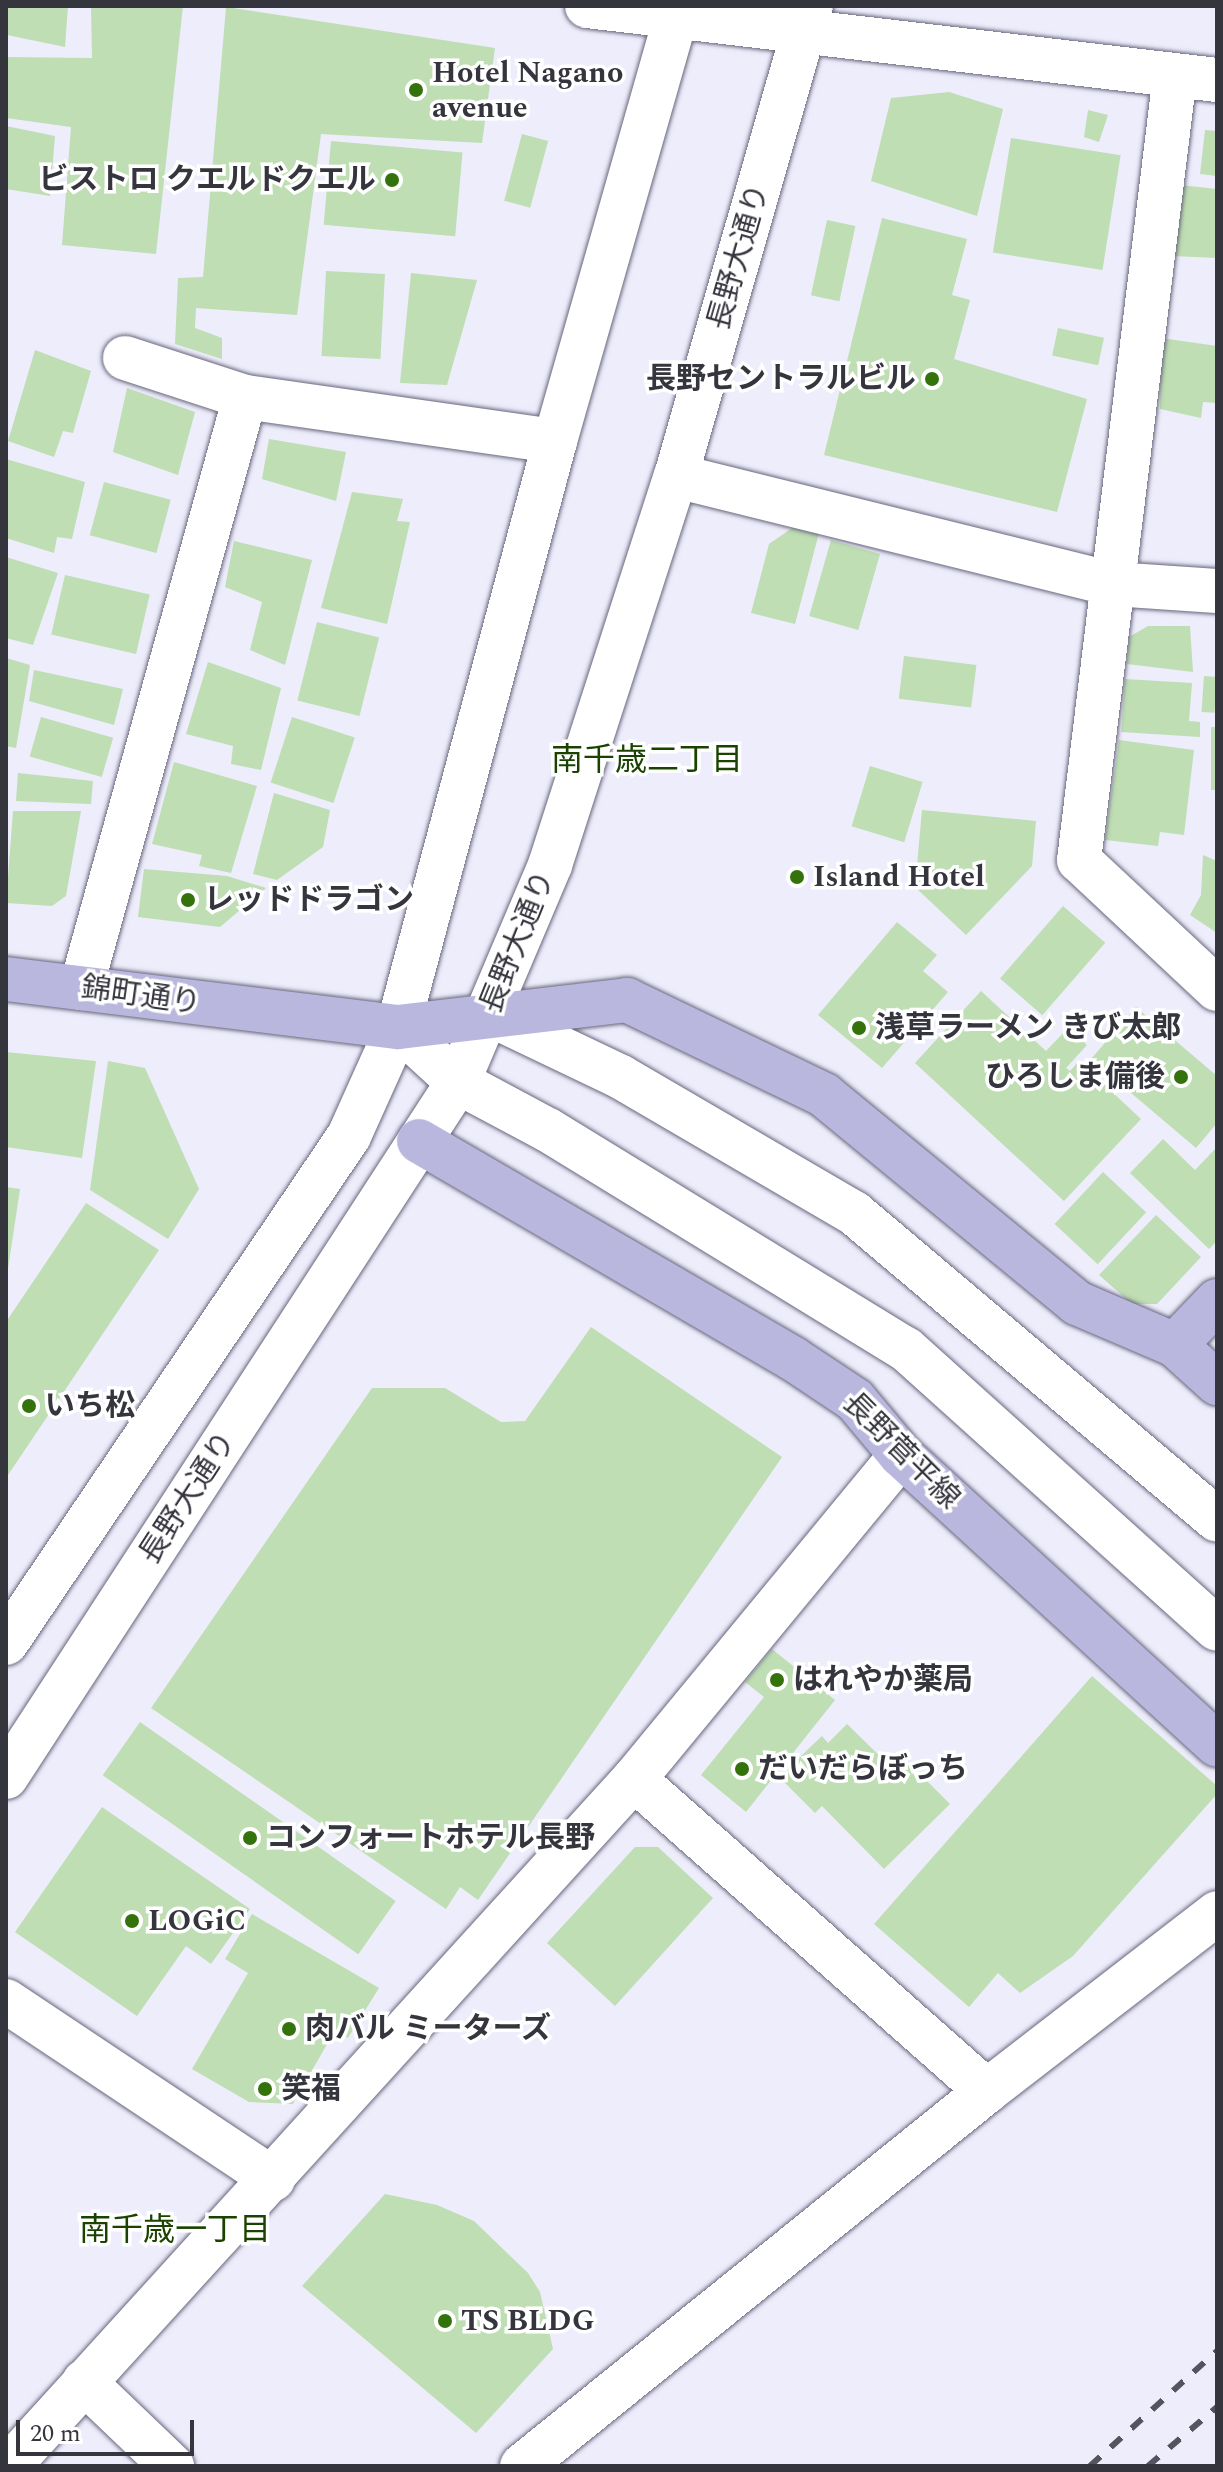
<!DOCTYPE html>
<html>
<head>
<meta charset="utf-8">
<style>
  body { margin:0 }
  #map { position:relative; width:1223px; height:2472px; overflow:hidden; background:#ededfc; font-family:Spectral,"Noto Sans JP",serif }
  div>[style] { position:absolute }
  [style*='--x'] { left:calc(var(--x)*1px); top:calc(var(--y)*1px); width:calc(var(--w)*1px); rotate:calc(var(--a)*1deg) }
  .building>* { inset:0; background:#bfdeb3; transform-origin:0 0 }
  .roads { filter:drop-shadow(0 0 2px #67667c) drop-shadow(0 0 2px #67667c) }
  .street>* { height:44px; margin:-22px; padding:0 22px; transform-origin:22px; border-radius:22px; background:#fff }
  .secondary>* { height:44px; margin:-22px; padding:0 22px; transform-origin:22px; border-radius:22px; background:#fff }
  .primary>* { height:44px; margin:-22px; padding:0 22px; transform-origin:22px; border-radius:22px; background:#b9b7dd }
  .rail>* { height:6px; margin-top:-3px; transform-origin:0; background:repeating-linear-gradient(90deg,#54545e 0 14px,transparent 0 28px) }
  .dots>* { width:22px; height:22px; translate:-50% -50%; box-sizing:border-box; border:4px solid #fff; border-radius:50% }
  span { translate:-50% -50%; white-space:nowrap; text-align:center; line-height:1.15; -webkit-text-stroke:7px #fff; paint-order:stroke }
  .poi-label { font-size:30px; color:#35353e; font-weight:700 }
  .left { translate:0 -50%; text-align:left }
  .right { translate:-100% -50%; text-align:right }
  .street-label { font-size:30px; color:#35353e }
  .neighbourhood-label { font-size:32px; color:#1a4201 }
  .frame { position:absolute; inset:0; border:8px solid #35353e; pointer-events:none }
  .scale { position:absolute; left:16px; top:2420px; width:178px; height:36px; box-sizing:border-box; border:4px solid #35353e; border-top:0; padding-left:10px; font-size:24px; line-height:28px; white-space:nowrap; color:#35353e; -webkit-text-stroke:6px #fff; paint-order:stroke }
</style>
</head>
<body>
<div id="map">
  <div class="building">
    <i style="clip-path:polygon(7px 6px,68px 6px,65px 47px,7px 35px)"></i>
    <i style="clip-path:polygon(91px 6px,183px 6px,156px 254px,62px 245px,71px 127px,6px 118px,6px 57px,92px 58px)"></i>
    <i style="clip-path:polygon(226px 7px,495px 48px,482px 143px,321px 134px,297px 315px,196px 308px,195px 328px,222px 338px,222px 359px,175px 344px,178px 278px,203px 277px)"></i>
    <i style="clip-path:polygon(949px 92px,1003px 109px,977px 216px,871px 181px,891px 98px)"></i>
    <i style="clip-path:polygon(1088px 110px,1108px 115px,1099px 142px,1084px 137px)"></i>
    <i style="clip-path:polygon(6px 126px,55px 136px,50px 196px,6px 189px)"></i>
    <i style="clip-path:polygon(1205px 130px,1217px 131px,1217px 176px,1200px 174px)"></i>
    <i style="left:522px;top:134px;width:27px;height:69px;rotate:15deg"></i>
    <i style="left:1011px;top:138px;width:111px;height:116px;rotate:9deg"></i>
    <i style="left:331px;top:141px;width:132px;height:84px;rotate:5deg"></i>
    <i style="clip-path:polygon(1180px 185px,1217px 189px,1217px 258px,1172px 256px)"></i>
    <i style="clip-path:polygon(882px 218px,967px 239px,952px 295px,970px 300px,954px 359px,1087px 399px,1057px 512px,824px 455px)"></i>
    <i style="left:827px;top:220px;width:29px;height:77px;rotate:12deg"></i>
    <i style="left:326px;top:271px;width:59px;height:85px;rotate:3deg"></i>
    <i style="clip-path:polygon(411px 273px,477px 280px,447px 385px,400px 383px)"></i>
    <i style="left:1058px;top:328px;width:47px;height:28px;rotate:12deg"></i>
    <i style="clip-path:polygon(1161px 338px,1217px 346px,1217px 403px,1203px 402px,1201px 418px,1160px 409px)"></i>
    <i style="clip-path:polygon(35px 350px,91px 371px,73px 433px,63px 431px,54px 457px,8px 441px)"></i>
    <i style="clip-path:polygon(127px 388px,195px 412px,178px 475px,113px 452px)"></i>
    <i style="clip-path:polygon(269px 439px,346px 452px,336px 501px,262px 479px)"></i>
    <i style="clip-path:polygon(6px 459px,85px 482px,72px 539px,57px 537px,54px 553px,6px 538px)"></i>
    <i style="left:104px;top:482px;width:69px;height:55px;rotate:15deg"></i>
    <i style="clip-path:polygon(352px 492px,403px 499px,397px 521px,410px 522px,387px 624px,321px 608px)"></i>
    <i style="clip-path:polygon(795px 526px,819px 533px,795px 624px,751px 613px,769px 544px)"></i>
    <i style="left:831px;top:540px;width:51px;height:79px;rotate:16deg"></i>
    <i style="clip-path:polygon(234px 541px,312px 560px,285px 665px,250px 650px,262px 602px,225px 587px)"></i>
    <i style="clip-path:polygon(6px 557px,58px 573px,33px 645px,6px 638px)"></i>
    <i style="left:65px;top:575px;width:87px;height:61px;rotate:13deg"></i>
    <i style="left:317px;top:622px;width:64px;height:81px;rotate:14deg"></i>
    <i style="clip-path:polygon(1148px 626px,1190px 626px,1193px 672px,1127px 664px,1129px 637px)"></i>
    <i style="left:904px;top:656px;width:73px;height:43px;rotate:7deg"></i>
    <i style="clip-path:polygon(6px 658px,30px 665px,16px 748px,6px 746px)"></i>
    <i style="clip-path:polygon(208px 662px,281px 688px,261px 770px,231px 764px,233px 746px,186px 734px)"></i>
    <i style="clip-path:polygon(34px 670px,123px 689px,114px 725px,29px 701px)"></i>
    <i style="left:1204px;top:676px;width:13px;height:36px;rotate:4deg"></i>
    <i style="clip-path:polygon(1125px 679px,1192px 683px,1189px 721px,1200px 722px,1200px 737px,1121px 732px)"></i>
    <i style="left:41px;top:717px;width:75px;height:41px;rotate:16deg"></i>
    <i style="left:292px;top:717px;width:66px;height:69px;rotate:18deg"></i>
    <i style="left:1211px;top:727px;width:6px;height:63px"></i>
    <i style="clip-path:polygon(1119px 740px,1194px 750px,1184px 835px,1160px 832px,1158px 846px,1105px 840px)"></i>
    <i style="clip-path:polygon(174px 762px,257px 786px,231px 873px,199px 866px,202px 855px,152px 844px)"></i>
    <i style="left:870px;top:766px;width:55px;height:63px;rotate:17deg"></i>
    <i style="clip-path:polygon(18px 773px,93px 781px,91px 804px,16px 801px)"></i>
    <i style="clip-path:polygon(274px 793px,330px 810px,323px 847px,277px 880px,253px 874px)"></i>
    <i style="clip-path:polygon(922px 810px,1036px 821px,1032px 866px,966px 935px,915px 887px)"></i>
    <i style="clip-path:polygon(13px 811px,81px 811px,66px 896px,52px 906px,6px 903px)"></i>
    <i style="clip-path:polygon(1203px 855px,1217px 861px,1217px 933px,1190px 915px,1201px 895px)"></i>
    <i style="clip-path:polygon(144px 869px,227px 876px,266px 888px,220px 927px,138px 917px)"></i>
    <i style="left:1063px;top:906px;width:56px;height:96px;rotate:41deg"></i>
    <i style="clip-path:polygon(897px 922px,937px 955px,923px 971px,948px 992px,882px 1068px,818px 1015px)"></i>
    <i style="clip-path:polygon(981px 991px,1046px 1051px,1068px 1028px,1087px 1045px,1066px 1068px,1070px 1071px,1079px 1061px,1141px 1119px,1064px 1201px,915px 1063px)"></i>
    <i style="clip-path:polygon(1136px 1007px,1217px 1076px,1217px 1123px,1196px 1148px,1091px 1059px)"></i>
    <i style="clip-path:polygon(6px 1052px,96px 1061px,82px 1158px,6px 1147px)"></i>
    <i style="clip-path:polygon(108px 1061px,145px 1068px,199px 1189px,168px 1239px,90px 1190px)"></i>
    <i style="clip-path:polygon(1163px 1139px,1195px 1170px,1217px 1147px,1217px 1241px,1209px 1249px,1130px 1173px)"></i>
    <i style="left:1103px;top:1172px;width:59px;height:71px;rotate:43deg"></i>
    <i style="clip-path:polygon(6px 1187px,20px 1189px,8px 1269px,6px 1268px)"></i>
    <i style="clip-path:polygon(86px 1203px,159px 1250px,6px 1478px,6px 1322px)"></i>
    <i style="clip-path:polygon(1156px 1215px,1201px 1257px,1157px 1304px,1132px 1304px,1099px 1275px)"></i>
    <i style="clip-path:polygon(591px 1327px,782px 1457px,478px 1900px,460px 1887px,446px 1909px,151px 1708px,372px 1388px,445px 1388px,501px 1422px,525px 1421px)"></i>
    <i style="clip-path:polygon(772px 1649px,835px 1700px,746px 1812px,701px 1775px,764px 1697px,745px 1682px)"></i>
    <i style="clip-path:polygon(1092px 1676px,1217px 1786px,1217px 1794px,1073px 1956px,1020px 1993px,998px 1973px,969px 2007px,874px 1924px)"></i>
    <i style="left:140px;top:1722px;width:312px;height:65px;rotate:35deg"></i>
    <i style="clip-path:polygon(847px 1724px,891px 1767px,902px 1756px,950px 1804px,884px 1869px,822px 1806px,815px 1813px,779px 1777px,822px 1736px,828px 1743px)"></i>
    <i style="clip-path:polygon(102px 1807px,250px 1909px,211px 1964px,186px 1946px,137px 2016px,15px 1932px)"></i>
    <i style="clip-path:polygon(635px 1847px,658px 1847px,713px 1898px,615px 2006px,547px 1943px)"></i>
    <i style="clip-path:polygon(252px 1914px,379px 1988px,348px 2038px,335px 2030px,293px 2104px,249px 2102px,192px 2069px,248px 1973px,225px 1959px)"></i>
    <i style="clip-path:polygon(385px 2194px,437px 2205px,474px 2221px,528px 2273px,540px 2292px,553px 2349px,476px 2433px,302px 2286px)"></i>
  </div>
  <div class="roads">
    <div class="street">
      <i style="--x:587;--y:6;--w:634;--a:6.7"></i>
      <i style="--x:1175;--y:75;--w:791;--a:96.97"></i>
      <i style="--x:1079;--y:860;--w:189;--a:43.1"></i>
      <i style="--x:125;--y:358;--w:126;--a:18"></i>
      <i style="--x:245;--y:397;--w:313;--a:8.1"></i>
      <i style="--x:676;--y:476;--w:450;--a:13.9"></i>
      <i style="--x:1113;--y:584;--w:104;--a:3.9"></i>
      <i style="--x:81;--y:988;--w:613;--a:-74.49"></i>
      <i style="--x:634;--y:1779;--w:471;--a:41.5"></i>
      <i style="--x:6;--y:2001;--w:321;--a:33.7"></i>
      <i style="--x:84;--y:2382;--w:122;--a:43.7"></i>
      <i style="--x:9;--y:2466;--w:929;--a:-47.71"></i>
      <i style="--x:634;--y:1779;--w:420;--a:-50.5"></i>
      <i style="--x:522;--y:2466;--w:597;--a:-38.88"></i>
      <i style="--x:987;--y:2091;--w:291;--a:-37.7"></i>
    </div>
    <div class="secondary">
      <i style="--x:489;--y:1014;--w:146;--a:25.5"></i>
      <i style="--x:621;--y:1077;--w:270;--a:30.3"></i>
      <i style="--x:854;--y:1213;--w:475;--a:40.2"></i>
      <i style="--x:398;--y:1027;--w:81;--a:42.5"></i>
      <i style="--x:458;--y:1082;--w:102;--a:28.1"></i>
      <i style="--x:548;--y:1130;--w:420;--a:31.5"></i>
      <i style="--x:906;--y:1349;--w:418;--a:42"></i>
      <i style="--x:6;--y:1643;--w:612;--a:-55.92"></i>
      <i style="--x:349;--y:1136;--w:120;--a:-65.8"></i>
      <i style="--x:398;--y:1027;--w:607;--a:-75"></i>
      <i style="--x:555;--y:441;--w:452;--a:-74.1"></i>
      <i style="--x:6;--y:1777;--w:829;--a:-56.96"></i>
      <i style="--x:458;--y:1082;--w:236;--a:-67"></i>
      <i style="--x:550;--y:865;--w:409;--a:-72.1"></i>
      <i style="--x:676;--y:476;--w:489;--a:-74"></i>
    </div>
    <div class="primary">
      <i style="--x:6;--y:979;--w:395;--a:7"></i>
      <i style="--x:398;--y:1027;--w:231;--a:-6.7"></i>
      <i style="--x:627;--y:1000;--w:219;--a:25.7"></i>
      <i style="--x:824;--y:1095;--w:328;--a:39.4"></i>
      <i style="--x:1077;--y:1303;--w:107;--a:23.2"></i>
      <i style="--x:1175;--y:1345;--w:57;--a:42.1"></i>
      <i style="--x:419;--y:1141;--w:432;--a:30.2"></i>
      <i style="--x:792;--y:1358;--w:76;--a:33.7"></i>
      <i style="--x:855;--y:1400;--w:72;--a:50.1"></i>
      <i style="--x:901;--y:1455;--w:429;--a:42.5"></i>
      <i style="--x:1175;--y:1345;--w:61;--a:-46.3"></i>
    </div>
  </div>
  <div class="rail">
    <i style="--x:1090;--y:2466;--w:171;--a:-42.2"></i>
    <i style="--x:1148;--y:2466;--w:91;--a:-40.5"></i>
  </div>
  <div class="dots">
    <i style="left:416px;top:90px;background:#34730c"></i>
    <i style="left:392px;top:180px;background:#34730c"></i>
    <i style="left:932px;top:379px;background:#34730c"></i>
    <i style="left:797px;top:877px;background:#34730c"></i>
    <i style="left:188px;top:900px;background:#34730c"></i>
    <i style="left:859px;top:1028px;background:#34730c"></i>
    <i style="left:1181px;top:1077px;background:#34730c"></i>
    <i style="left:29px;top:1406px;background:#34730c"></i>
    <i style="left:777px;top:1680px;background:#34730c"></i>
    <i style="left:742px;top:1769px;background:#34730c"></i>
    <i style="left:250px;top:1838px;background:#34730c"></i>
    <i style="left:132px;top:1921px;background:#34730c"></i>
    <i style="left:289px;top:2029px;background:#34730c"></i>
    <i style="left:265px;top:2089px;background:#34730c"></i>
    <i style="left:445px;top:2321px;background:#34730c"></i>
  </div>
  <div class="poi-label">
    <span class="left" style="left:432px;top:90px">Hotel Nagano<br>avenue</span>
    <span class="right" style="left:376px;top:180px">ビストロ クエルドクエル</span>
    <span class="right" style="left:916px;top:379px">長野セントラルビル</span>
    <span class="left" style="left:813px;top:877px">Island Hotel</span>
    <span class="left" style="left:204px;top:900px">レッドドラゴン</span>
    <span class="left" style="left:875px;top:1028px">浅草ラーメン きび太郎</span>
    <span class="right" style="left:1165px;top:1077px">ひろしま備後</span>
    <span class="left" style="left:45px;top:1406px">いち松</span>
    <span class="left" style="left:793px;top:1680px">はれやか薬局</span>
    <span class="left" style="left:758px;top:1769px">だいだらぼっち</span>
    <span class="left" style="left:266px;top:1838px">コンフォートホテル長野</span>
    <span class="left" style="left:148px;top:1921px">LOGiC</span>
    <span class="left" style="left:305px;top:2029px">肉バル ミーターズ</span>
    <span class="left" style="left:281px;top:2089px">笑福</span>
    <span class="left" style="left:461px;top:2321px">TS BLDG</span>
  </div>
  <div class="street-label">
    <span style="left:739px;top:257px;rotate:-74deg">長野大通り</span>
    <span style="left:518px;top:942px;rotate:-68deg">長野大通り</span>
    <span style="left:141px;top:996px;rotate:8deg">錦町通り</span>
    <span style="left:901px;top:1451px;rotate:45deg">長野菅平線</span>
    <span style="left:188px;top:1498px;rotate:-57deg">長野大通り</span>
  </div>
  <div class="neighbourhood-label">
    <span style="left:647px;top:761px">南千歳二丁目</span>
    <span style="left:175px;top:2231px">南千歳一丁目</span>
  </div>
  <div class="frame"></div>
  <div class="scale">20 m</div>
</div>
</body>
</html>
